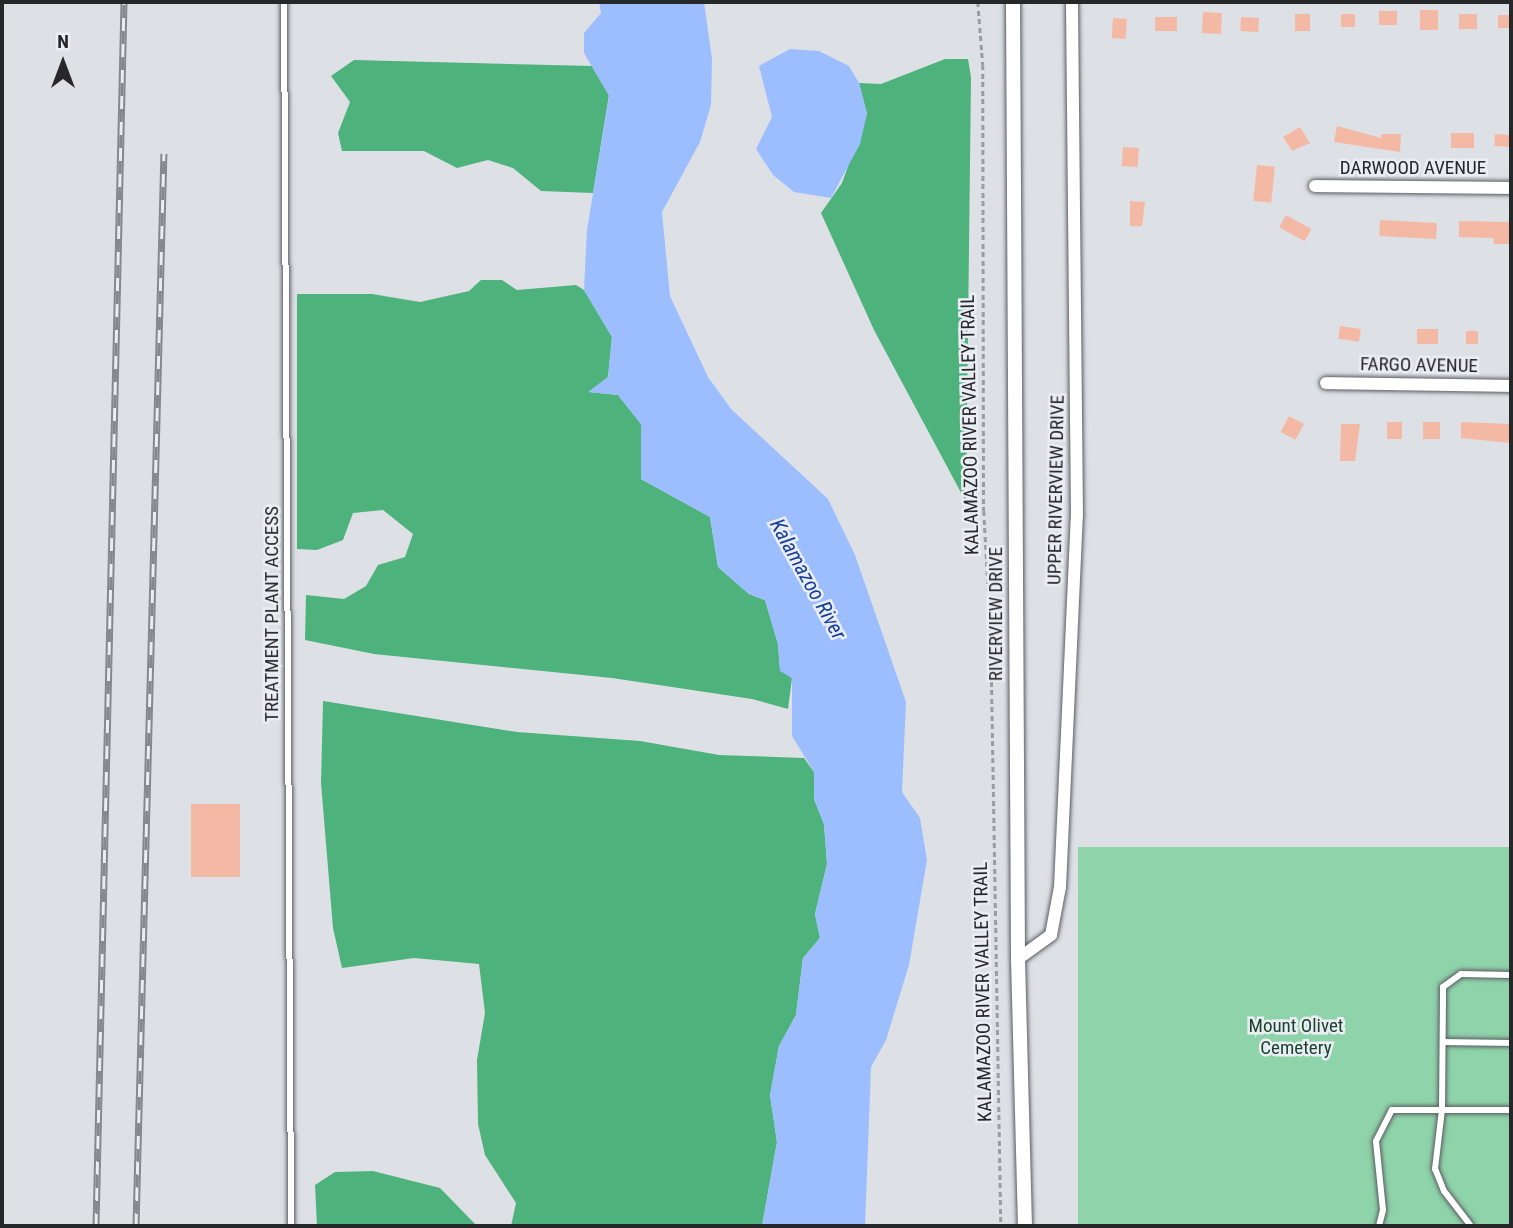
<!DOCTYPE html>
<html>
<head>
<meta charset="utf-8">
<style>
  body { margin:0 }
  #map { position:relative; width:1513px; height:1228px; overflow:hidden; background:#dde1e6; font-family:"Roboto Condensed",sans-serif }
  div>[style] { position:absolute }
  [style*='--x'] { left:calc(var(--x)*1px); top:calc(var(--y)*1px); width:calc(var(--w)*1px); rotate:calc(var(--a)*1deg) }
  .green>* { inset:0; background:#8fd3aa; transform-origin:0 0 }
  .forest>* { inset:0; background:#4db27c }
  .water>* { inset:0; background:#9cbeff }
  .building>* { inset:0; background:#f4b9a4; transform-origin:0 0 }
  .path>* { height:2.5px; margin-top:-1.25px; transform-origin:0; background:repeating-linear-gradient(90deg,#999ca0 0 5px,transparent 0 8.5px) }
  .roads { filter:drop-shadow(0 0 2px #5a5d62) drop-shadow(0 0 2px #5a5d62) }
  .service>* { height:6px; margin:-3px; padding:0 3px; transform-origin:3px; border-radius:3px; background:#fff }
  .minor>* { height:12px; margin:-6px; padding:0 6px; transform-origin:6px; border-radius:6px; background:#fff }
  .tertiary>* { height:14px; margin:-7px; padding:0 7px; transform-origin:7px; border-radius:7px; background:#fff }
  .rail>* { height:7px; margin-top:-3.5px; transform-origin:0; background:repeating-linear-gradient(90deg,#eaeef4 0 13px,#85888c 0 26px); box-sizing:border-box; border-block:2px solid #85888c }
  span { translate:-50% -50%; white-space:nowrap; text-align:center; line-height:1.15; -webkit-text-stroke:5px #eaeef4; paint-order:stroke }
  .street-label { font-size:19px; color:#262729 }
  .park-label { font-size:19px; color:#19432c }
  .water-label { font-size:21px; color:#163e98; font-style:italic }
  .frame { position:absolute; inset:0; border:4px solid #262729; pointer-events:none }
  .north { position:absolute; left:28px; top:28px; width:70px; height:70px; -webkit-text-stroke:5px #eaeef4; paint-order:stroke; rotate:0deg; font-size:19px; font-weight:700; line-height:28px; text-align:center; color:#262729 }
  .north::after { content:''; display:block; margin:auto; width:24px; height:32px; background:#262729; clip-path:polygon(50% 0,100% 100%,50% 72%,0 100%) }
</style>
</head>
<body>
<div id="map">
  <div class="green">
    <i style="left:1511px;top:847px;width:379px;height:433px;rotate:90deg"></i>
  </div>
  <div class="forest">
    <i style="clip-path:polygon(945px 59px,968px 59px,971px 77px,966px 502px,874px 330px,821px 213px,842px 183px,867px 114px,859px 83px,881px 84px)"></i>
    <i style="clip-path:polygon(354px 60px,592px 66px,609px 95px,593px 193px,541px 191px,513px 168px,488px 160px,457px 168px,424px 151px,342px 151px,338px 133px,350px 102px,331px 76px)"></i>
    <i style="clip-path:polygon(481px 280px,502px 280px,517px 290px,576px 285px,584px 290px,612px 337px,608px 377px,589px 392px,618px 395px,641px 424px,641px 479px,710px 517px,718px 567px,749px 594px,765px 600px,778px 644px,780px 670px,792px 678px,788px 709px,752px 699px,612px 678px,374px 654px,305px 640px,306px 595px,344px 599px,366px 586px,378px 565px,405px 557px,413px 534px,383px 510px,353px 513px,343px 540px,317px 550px,297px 549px,297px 294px,372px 294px,420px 302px,469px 291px)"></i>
    <i style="clip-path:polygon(323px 701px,517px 732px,640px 741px,719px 755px,804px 758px,814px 772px,814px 799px,824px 824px,827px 864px,815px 914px,820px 938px,803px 958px,796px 1015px,779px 1046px,770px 1095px,777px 1142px,762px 1226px,511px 1226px,516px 1203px,485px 1155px,478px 1124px,477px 1060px,485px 1013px,479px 964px,414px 958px,342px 968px,333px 928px,321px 783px)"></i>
    <i style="clip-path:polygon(373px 1171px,440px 1188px,477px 1226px,317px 1226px,315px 1185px,335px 1172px)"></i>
  </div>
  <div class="water">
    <i style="clip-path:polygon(599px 2px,704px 2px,712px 59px,711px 105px,700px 142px,662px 212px,670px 296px,708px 377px,731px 409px,828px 499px,855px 555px,906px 702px,902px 792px,920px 818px,927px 860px,909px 965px,886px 1040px,871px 1067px,865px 1226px,762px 1226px,777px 1142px,770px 1095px,779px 1046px,796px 1015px,803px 958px,820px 938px,815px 914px,827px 864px,824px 824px,814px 799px,814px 772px,792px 736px,792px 678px,780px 671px,778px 644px,765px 600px,749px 594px,718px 567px,710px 517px,641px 479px,641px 424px,618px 395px,588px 392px,608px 377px,612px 337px,584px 290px,587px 230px,609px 96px,584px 53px,584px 33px,601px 13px)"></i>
    <i style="clip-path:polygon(790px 49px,819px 51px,849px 66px,859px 83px,867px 114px,860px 144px,831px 198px,794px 192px,773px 175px,756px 149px,772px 117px,759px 66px)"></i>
  </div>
  <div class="building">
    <i style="left:1420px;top:10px;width:18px;height:20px"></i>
    <i style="left:1379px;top:11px;width:18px;height:14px"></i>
    <i style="left:1203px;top:12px;width:19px;height:21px;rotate:3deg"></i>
    <i style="left:1310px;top:14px;width:17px;height:15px;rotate:90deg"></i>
    <i style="left:1341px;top:14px;width:14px;height:13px"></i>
    <i style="left:1459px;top:14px;width:18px;height:15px"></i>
    <i style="left:1498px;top:15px;width:13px;height:13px"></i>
    <i style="left:1155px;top:17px;width:22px;height:14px"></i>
    <i style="left:1241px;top:17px;width:18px;height:14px;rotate:3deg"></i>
    <i style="left:1113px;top:18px;width:14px;height:20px;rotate:4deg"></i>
    <i style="clip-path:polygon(1337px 126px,1381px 138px,1381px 134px,1401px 134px,1400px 152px,1334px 142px)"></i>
    <i style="clip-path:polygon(1300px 127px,1310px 143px,1292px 151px,1283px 137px)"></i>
    <i style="left:1451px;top:133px;width:23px;height:15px"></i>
    <i style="left:1495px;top:134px;width:16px;height:12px;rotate:4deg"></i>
    <i style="left:1123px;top:147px;width:16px;height:19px;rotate:4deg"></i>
    <i style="left:1257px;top:165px;width:18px;height:36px;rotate:6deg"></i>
    <i style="clip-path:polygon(1130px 201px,1145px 202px,1142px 226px,1130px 226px)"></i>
    <i style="left:1286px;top:215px;width:29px;height:14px;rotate:29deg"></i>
    <i style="left:1380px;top:220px;width:57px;height:16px;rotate:3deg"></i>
    <i style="clip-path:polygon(1459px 221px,1511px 222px,1511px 244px,1494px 244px,1493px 238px,1459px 237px)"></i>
    <i style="left:1340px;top:326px;width:21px;height:13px;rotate:8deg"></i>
    <i style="left:1417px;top:329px;width:21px;height:15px"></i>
    <i style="left:1466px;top:331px;width:12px;height:13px"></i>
    <i style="left:1289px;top:416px;width:17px;height:18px;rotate:28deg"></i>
    <i style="left:1387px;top:422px;width:15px;height:17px"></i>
    <i style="left:1423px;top:422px;width:17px;height:17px"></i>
    <i style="clip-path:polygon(1461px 422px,1510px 424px,1510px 443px,1461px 438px)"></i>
    <i style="clip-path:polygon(1341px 424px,1360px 424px,1355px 461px,1340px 461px)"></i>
    <i style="left:191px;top:804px;width:49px;height:73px"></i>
  </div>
  <div class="path">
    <i style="--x:978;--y:2;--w:63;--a:85.5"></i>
    <i style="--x:983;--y:65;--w:446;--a:89.9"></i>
    <i style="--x:984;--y:511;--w:128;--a:86.9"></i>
    <i style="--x:991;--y:639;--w:587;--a:89.02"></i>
  </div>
  <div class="roads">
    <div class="service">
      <i style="--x:284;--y:2;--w:1224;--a:89.67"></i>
      <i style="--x:1443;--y:1042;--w:68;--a:0.8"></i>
      <i style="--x:1379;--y:1226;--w:16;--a:-76"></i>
      <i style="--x:1383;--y:1210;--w:69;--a:-95.8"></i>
      <i style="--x:1376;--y:1141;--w:35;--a:-63"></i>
      <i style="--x:1392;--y:1110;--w:119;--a:0"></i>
      <i style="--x:1471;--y:1226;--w:44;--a:-127.6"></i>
      <i style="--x:1444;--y:1191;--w:24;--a:-112"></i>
      <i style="--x:1435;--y:1169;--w:60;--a:-83.3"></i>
      <i style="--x:1442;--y:1109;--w:122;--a:-89.5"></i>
      <i style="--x:1443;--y:987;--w:22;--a:-36"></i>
      <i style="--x:1461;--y:974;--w:50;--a:1.1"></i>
    </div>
    <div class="minor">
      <i style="--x:1315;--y:186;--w:196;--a:0.6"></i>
      <i style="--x:1326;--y:383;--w:185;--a:0.9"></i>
      <i style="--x:1018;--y:959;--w:41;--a:-36"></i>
      <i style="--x:1051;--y:935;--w:49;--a:-79.4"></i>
      <i style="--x:1060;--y:887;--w:371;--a:-87.4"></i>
      <i style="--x:1077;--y:516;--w:514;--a:-90.56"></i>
    </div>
    <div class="tertiary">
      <i style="--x:1013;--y:2;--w:957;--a:89.7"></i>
      <i style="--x:1018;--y:959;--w:267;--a:88.5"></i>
    </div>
  </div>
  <div class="rail">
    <i style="--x:96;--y:1226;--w:1224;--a:-88.69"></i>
    <i style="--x:136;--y:1226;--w:1073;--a:-88.51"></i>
  </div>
  <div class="street-label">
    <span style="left:1413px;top:168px">DARWOOD AVENUE</span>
    <span style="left:1419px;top:365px;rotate:1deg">FARGO AVENUE</span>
    <span style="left:970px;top:425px;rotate:-91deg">KALAMAZOO RIVER VALLEY TRAIL</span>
    <span style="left:1056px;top:490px;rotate:-89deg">UPPER RIVERVIEW DRIVE</span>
    <span style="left:272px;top:614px;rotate:-90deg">TREATMENT PLANT ACCESS</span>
    <span style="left:996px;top:614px;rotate:-90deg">RIVERVIEW DRIVE</span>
    <span style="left:983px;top:992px;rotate:-91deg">KALAMAZOO RIVER VALLEY TRAIL</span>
  </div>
  <div class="park-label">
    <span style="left:1296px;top:1037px">Mount Olivet<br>Cemetery</span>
  </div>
  <div class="water-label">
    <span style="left:808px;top:579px;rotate:61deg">Kalamazoo River</span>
  </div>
  <div class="frame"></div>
  <div class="north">N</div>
</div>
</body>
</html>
